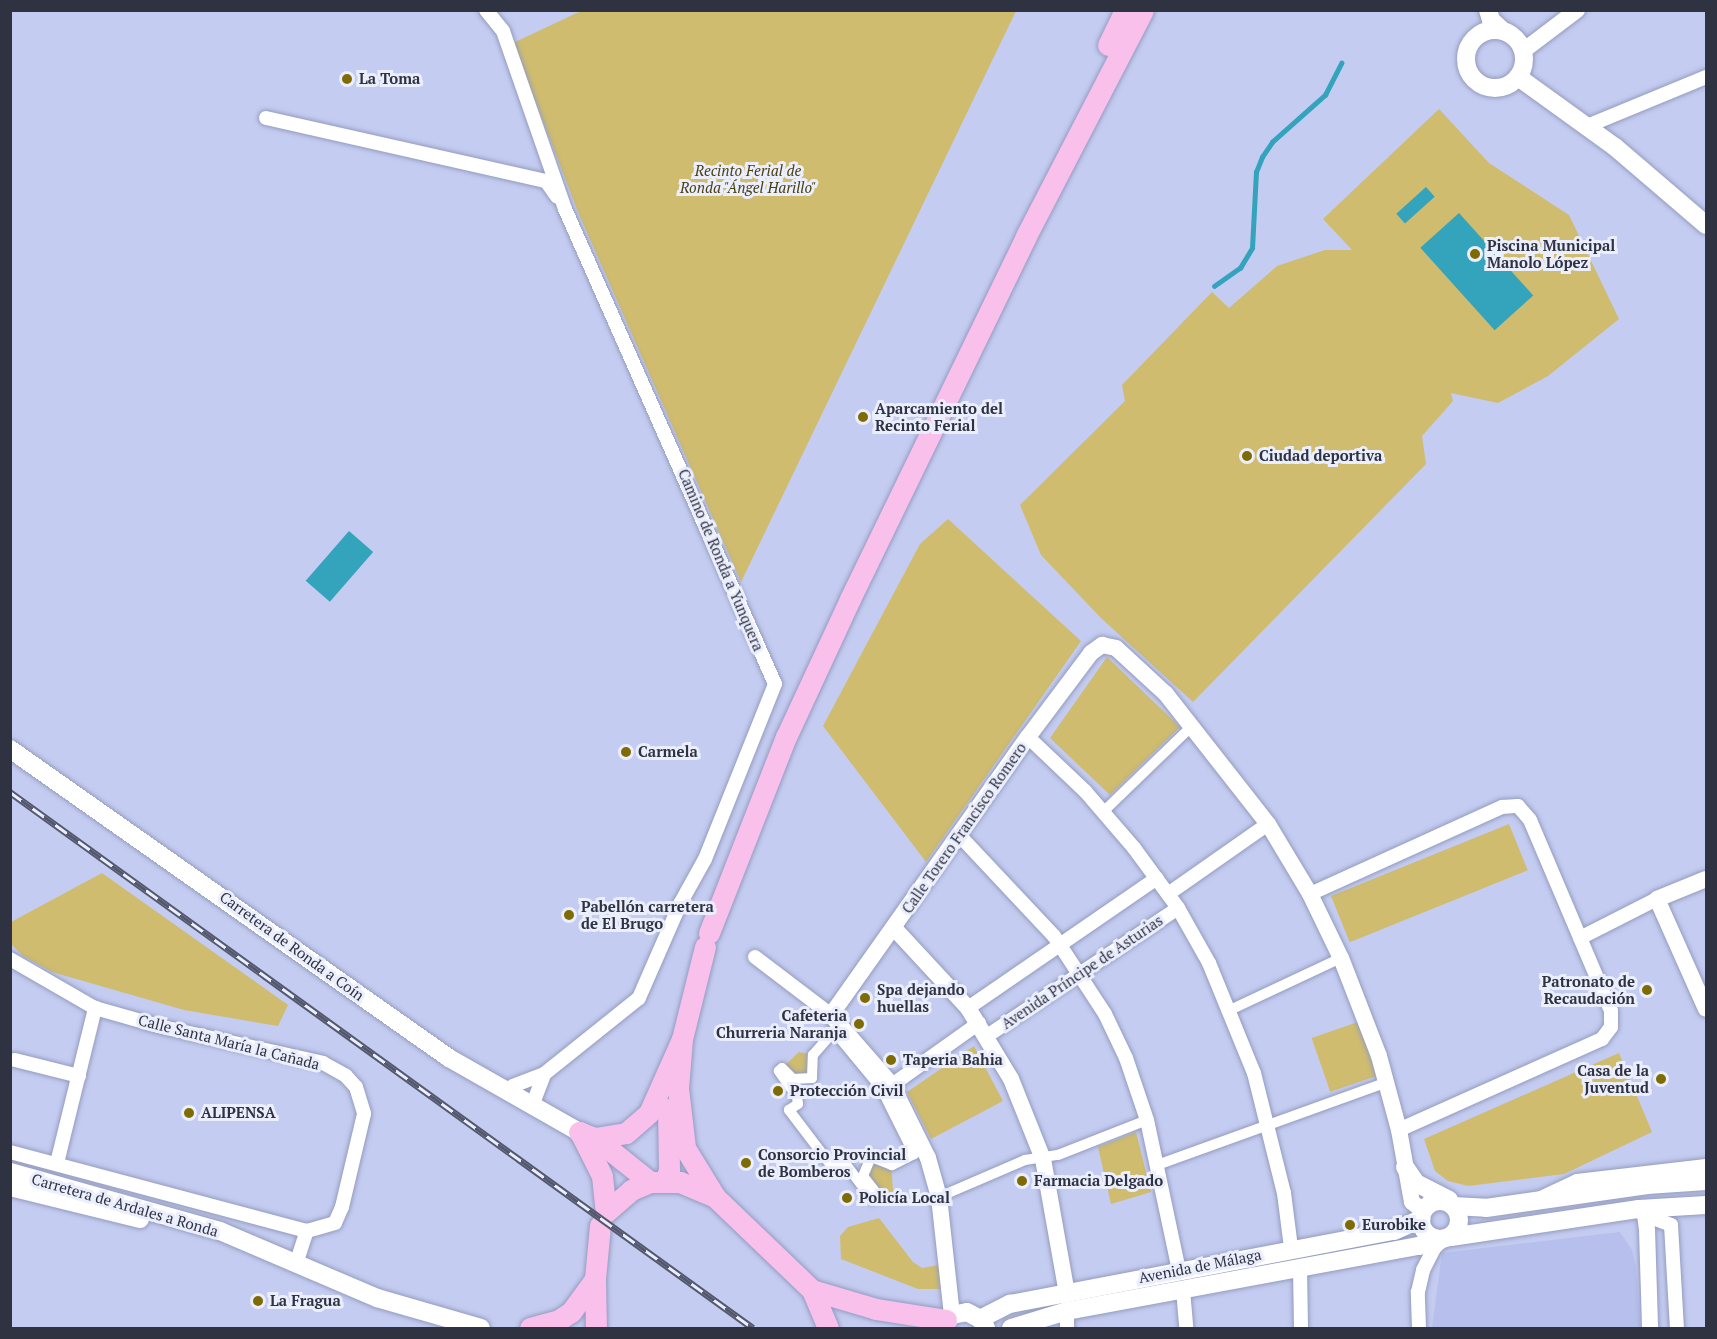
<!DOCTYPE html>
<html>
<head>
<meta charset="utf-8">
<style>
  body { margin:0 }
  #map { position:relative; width:1717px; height:1339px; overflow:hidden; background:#c4ccf1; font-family:"PT Serif",serif }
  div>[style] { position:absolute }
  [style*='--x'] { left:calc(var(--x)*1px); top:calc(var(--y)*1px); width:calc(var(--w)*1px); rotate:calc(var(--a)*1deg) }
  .built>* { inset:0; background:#b7c0ec }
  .green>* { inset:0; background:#cfbc6f; transform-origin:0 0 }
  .water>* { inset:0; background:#34a3bc; transform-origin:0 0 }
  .stream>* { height:4.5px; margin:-2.25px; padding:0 2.25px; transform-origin:2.25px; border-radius:2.25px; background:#34a3bc }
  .roads { filter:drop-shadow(0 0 2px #949cbf) drop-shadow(0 0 2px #949cbf) }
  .pedestrian>* { height:10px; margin:-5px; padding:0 5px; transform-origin:5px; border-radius:5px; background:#fff }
  .minor>* { height:14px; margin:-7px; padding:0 7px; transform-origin:7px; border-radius:7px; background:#fff }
  .tertiary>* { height:16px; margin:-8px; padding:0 8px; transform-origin:8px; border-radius:8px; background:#fff }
  .secondary>* { height:18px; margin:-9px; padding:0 9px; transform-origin:9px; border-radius:9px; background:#fff }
  .secondary>.ring { margin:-9px; padding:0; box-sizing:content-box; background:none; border:18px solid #fff; border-radius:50% }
  .primary>* { height:21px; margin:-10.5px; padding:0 10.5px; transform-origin:10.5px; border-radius:10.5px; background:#f8c0eb }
  .rail>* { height:7px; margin-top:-3.5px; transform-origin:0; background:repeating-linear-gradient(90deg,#eaeefd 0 14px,#54586d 0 28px); box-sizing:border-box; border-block:2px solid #54586d }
  .dots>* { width:16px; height:16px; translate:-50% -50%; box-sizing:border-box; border:3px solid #eaeefd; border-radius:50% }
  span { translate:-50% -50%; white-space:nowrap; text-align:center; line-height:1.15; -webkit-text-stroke:6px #eaeefd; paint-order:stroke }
  .poi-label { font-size:15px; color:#2f3241; font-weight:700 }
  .left { translate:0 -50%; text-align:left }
  .right { translate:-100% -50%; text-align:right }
  .park-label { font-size:15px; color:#4b4014; font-style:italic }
  .street-label { font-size:15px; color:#2f3241 }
  .frame { position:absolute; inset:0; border:12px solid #2f3241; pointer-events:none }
</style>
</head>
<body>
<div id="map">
  <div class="built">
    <i style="clip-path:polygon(1620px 1232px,1632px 1250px,1636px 1267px,1640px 1328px,1432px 1328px,1442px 1253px)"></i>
  </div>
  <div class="green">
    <i style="clip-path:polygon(581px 11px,1016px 11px,741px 582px,578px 212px,513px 43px)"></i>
    <i style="clip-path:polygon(1439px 109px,1489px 163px,1569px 215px,1619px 319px,1548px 376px,1498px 403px,1451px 393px,1453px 401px,1422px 436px,1426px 464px,1193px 702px,1101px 618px,1041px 555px,1020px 505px,1125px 401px,1122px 385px,1212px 292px,1229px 308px,1277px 266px,1325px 250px,1352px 250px,1323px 219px)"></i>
    <i style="clip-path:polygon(948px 519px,1081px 641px,926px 862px,823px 726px,920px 544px)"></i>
    <i style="clip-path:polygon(1107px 657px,1180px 727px,1110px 795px,1050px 738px)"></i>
    <i style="left:1509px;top:824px;width:50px;height:192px;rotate:68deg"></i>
    <i style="clip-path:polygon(102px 873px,288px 1005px,278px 1026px,184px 1010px,52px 972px,23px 956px,11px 944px,11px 922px)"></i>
    <i style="left:1358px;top:1022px;width:57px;height:49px;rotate:71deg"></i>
    <i style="clip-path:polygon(974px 1046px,1003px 1101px,931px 1139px,907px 1092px)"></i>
    <i style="clip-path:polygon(799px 1052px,813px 1055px,812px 1078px,793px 1079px,782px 1068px)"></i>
    <i style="clip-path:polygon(1619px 1053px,1652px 1132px,1564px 1174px,1468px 1186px,1448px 1181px,1435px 1171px,1424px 1139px)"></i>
    <i style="clip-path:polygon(1136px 1132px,1151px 1192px,1111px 1204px,1098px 1147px)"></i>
    <i style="clip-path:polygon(871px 1157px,891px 1162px,893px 1191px,881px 1198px,863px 1176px)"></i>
    <i style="clip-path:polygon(879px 1218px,913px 1262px,922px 1268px,939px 1265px,940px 1289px,918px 1289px,841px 1259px,840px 1236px,848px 1227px)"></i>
  </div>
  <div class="water">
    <i style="left:1426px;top:187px;width:13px;height:40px;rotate:48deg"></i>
    <i style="left:1459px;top:213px;width:111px;height:52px;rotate:48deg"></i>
    <i style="left:349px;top:531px;width:32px;height:66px;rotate:41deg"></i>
  </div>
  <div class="stream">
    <i style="--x:1214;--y:286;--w:32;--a:-35"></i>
    <i style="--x:1240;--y:268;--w:23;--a:-59"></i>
    <i style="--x:1252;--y:248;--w:76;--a:-87"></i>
    <i style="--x:1256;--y:172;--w:16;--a:-68"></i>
    <i style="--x:1262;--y:157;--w:18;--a:-56"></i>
    <i style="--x:1272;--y:142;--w:71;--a:-41.6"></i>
    <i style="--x:1325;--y:95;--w:36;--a:-63"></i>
  </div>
  <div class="roads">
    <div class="pedestrian">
      <i style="--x:1104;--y:811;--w:122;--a:-44"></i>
      <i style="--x:1230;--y:1010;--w:123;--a:-25.1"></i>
      <i style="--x:834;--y:1031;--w:74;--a:50.5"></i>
      <i style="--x:881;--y:1088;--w:74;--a:63.4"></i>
      <i style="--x:914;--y:1154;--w:25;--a:153"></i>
      <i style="--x:892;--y:1165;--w:22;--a:-159"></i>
      <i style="--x:871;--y:1157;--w:21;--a:113"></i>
      <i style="--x:863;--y:1176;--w:24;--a:52"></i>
      <i style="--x:878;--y:1195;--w:7;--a:146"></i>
      <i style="--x:872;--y:1199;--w:46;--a:-127.1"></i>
      <i style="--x:844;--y:1162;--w:13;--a:151"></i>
      <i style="--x:833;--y:1168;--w:73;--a:-127.2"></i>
      <i style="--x:789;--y:1110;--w:11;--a:-34"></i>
      <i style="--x:798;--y:1104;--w:7;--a:-98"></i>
      <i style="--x:797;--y:1097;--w:32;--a:-125"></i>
      <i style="--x:779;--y:1071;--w:4;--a:-45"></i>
      <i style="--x:782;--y:1068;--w:16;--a:45"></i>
      <i style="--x:793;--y:1079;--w:19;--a:-3"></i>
      <i style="--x:812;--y:1078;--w:23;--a:-88"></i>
      <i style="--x:813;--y:1055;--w:32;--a:-49"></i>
      <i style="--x:1157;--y:1165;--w:245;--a:-19.8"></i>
      <i style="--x:939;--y:1197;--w:94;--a:-23.3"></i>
      <i style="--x:1025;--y:1160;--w:33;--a:-9"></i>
      <i style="--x:1058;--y:1155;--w:96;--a:-21.5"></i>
    </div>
    <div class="minor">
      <i style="--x:486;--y:10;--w:27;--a:51"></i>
      <i style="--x:503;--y:31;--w:188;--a:70.8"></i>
      <i style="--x:565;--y:209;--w:519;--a:66.15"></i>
      <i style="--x:775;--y:684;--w:188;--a:111.8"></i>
      <i style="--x:705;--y:859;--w:51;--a:119.1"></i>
      <i style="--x:680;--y:904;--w:103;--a:113.6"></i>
      <i style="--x:639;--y:998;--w:122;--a:141.3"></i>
      <i style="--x:544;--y:1074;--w:33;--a:159"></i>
      <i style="--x:513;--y:1086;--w:9;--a:126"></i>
      <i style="--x:266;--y:118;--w:287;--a:12.7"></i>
      <i style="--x:546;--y:181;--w:19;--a:55"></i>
      <i style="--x:1587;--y:126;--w:129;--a:-22.4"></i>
      <i style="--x:1028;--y:737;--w:79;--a:43.5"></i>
      <i style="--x:1085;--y:791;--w:75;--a:49.3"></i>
      <i style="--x:1134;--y:848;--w:74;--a:53.7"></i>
      <i style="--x:1178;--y:908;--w:63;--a:60.6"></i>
      <i style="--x:1209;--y:963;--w:119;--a:67.8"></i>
      <i style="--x:1254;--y:1073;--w:124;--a:76"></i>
      <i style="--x:1284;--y:1193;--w:55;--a:82.7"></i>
      <i style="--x:960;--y:836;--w:137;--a:46.8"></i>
      <i style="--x:1054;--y:936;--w:93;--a:56.8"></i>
      <i style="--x:1105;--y:1014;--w:49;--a:64.5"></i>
      <i style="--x:1126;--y:1058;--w:65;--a:71.3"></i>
      <i style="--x:1147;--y:1120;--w:153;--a:78"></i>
      <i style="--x:1168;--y:894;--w:122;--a:-35"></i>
      <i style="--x:1310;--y:894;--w:211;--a:-24.4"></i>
      <i style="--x:1502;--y:807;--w:16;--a:-4"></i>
      <i style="--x:1518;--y:806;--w:18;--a:49"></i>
      <i style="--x:1530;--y:820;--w:207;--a:67"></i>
      <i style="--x:1611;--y:1011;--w:16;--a:90"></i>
      <i style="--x:1611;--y:1027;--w:15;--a:127"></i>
      <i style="--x:1602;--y:1039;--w:222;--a:155.9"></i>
      <i style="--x:1580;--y:938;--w:86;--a:-26.9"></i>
      <i style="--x:755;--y:957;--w:96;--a:37.3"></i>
      <i style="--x:10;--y:959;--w:98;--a:30"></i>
      <i style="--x:95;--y:1008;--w:66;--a:15.9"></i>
      <i style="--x:158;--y:1026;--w:169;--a:12.6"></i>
      <i style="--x:323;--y:1063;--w:26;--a:29"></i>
      <i style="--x:346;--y:1076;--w:15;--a:48"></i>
      <i style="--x:356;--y:1087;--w:28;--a:73"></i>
      <i style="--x:364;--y:1114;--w:96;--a:103.3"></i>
      <i style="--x:342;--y:1207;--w:17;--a:114"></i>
      <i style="--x:335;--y:1223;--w:29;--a:164"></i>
      <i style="--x:968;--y:1008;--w:229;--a:-34.5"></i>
      <i style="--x:987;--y:1036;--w:230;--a:-33.8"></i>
      <i style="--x:15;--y:1060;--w:66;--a:14"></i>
      <i style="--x:892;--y:1085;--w:107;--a:-35.5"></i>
      <i style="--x:532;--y:1106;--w:34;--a:-69"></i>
      <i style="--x:10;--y:1152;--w:307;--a:14.9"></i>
      <i style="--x:57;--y:1163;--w:160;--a:-76.2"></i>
      <i style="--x:1645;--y:1215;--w:28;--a:21"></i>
      <i style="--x:1671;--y:1225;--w:103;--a:86.7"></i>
      <i style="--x:296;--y:1264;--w:35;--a:-72"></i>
      <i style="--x:1300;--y:1269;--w:59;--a:89"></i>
      <i style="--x:1183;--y:1290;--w:38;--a:85"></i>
      <i style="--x:1067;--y:1311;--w:17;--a:90"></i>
      <i style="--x:1419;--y:1328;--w:36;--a:-92"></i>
      <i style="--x:1418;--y:1292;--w:23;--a:-77"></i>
      <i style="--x:1423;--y:1270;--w:25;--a:-63"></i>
      <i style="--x:1434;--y:1248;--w:12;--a:-42"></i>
    </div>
    <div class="tertiary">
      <i style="--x:1523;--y:51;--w:68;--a:-37.2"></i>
      <i style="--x:1706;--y:879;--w:53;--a:157.8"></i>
      <i style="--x:1657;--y:899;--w:120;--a:66"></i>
      <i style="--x:894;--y:928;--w:109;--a:47.2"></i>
      <i style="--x:968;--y:1008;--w:83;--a:58.8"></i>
      <i style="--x:1011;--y:1079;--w:86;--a:68.2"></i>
      <i style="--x:1043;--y:1159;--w:137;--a:79.9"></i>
      <i style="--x:1541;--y:1199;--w:40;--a:-25"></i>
      <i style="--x:1577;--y:1182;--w:130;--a:-6.6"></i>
      <i style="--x:1639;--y:1209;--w:8;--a:45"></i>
      <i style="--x:1645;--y:1215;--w:15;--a:82"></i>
      <i style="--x:1647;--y:1230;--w:98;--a:88.2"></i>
      <i style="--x:952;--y:1315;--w:119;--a:-96.3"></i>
      <i style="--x:939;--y:1197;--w:41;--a:-105.8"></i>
      <i style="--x:928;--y:1158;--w:81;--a:-116.3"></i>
      <i style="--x:892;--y:1085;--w:93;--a:-131.1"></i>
      <i style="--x:831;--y:1015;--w:341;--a:-54.7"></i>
      <i style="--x:1028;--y:737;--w:105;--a:-53.1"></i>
      <i style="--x:1091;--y:653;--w:14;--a:-36"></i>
      <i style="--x:1102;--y:645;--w:14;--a:12"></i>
      <i style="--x:1116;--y:648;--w:68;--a:42.6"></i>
      <i style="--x:1166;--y:694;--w:165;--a:51.9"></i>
      <i style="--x:1268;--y:824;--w:82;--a:59"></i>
      <i style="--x:1310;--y:894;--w:71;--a:64.2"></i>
      <i style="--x:1341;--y:958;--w:105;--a:68.8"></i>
      <i style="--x:1379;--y:1056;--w:77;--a:74.9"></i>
      <i style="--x:1399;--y:1130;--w:73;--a:79.8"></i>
      <i style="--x:1412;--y:1202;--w:14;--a:39"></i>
    </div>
    <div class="secondary">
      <i style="--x:1488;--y:10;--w:10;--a:73"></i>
      <i style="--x:1491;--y:20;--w:16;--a:43"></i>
      <i class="ring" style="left:1466px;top:30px;width:40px;height:40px"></i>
      <i style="--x:1518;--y:77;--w:120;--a:35.8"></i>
      <i style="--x:1615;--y:147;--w:120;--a:40.6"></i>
      <i style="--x:10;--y:749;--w:537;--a:35.14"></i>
      <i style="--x:449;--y:1058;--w:150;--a:29.6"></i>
      <i style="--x:1405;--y:1167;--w:19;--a:55"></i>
      <i style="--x:1416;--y:1183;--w:37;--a:27"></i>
      <i style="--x:10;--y:1172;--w:218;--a:15.7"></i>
      <i style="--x:220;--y:1231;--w:171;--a:23.1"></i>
      <i style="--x:377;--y:1298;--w:108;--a:16.1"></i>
      <i style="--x:10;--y:1187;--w:134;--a:13.8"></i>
      <i class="ring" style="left:1421px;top:1201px;width:20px;height:20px"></i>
      <i style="--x:1453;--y:1206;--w:33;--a:3"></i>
      <i style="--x:1486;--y:1208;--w:163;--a:-8.1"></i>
      <i style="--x:1647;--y:1185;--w:59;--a:-3.9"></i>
      <i style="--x:1451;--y:1237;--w:190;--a:-8.5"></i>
      <i style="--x:1639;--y:1209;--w:67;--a:-3.4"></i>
      <i style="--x:980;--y:1319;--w:34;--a:-27"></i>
      <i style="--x:1010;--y:1304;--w:391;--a:-10.8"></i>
      <i style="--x:1394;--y:1231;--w:30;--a:-24"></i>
      <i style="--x:942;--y:1328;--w:16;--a:-52"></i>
      <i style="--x:952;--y:1315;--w:15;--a:-11"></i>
      <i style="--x:967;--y:1312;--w:15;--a:28"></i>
      <i style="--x:980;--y:1319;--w:11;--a:56"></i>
      <i style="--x:1011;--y:1328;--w:59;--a:-16.9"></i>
      <i style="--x:1067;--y:1311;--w:358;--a:-10.5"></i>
      <i style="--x:1419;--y:1246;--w:17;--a:-25"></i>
    </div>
    <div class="primary">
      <i style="--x:1108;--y:45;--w:39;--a:-64"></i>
      <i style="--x:709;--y:933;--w:211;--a:-68.6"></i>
      <i style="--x:786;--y:737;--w:152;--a:-65.1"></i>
      <i style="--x:850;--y:599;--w:403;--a:-64.1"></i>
      <i style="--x:1026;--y:236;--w:254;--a:-62.6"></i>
      <i style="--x:682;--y:1039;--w:49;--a:94.7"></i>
      <i style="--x:678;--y:1088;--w:60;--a:83.3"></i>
      <i style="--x:685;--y:1148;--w:57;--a:58.5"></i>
      <i style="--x:715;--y:1197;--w:134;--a:43.8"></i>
      <i style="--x:812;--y:1290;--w:41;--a:67.2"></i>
      <i style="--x:579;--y:1132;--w:17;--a:21"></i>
      <i style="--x:595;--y:1138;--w:70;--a:38.7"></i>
      <i style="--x:580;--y:1132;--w:49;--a:63.4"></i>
      <i style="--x:602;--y:1176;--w:36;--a:84"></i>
      <i style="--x:595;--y:1138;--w:31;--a:-9"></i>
      <i style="--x:626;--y:1133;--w:30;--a:-41"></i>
      <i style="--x:649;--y:1113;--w:81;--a:-66"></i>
      <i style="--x:682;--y:1039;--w:95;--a:-76"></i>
      <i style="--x:665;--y:1181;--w:12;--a:-70"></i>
      <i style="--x:669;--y:1170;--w:61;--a:-90.9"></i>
      <i style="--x:606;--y:1212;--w:33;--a:-41"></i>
      <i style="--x:631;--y:1190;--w:21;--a:-23"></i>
      <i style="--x:650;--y:1182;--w:30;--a:0"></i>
      <i style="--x:680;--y:1182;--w:38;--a:23"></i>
      <i style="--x:812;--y:1290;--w:67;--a:16.5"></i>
      <i style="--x:876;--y:1309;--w:71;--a:8.9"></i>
      <i style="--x:530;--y:1328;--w:28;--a:-15"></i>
      <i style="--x:557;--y:1321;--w:17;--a:-33"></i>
      <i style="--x:571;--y:1312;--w:41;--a:-54"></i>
      <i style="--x:596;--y:1328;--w:49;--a:-91.2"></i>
      <i style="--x:595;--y:1279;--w:54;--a:-84.7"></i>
    </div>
  </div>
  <div class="rail">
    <i style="--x:10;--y:792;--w:916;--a:35.81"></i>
  </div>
  <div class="dots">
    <i style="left:347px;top:79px;background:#7f6b03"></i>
    <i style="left:1475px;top:254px;background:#7f6b03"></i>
    <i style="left:863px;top:417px;background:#7f6b03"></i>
    <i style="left:1247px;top:456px;background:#7f6b03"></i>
    <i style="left:626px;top:752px;background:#7f6b03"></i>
    <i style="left:569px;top:915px;background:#7f6b03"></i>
    <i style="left:1647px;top:990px;background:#7f6b03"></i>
    <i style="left:865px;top:998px;background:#7f6b03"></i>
    <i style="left:859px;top:1024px;background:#7f6b03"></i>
    <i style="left:891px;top:1060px;background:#7f6b03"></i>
    <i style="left:1661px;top:1079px;background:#7f6b03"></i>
    <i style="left:778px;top:1091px;background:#7f6b03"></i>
    <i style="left:189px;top:1113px;background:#7f6b03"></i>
    <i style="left:746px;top:1163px;background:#7f6b03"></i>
    <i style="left:1022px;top:1181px;background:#7f6b03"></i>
    <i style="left:847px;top:1198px;background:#7f6b03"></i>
    <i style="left:1350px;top:1225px;background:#7f6b03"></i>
    <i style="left:258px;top:1301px;background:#7f6b03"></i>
  </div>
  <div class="poi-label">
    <span class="left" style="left:359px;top:79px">La Toma</span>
    <span class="left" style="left:1487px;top:254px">Piscina Municipal<br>Manolo López</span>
    <span class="left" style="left:875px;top:417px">Aparcamiento del<br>Recinto Ferial</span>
    <span class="left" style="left:1259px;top:456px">Ciudad deportiva</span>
    <span class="left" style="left:638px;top:752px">Carmela</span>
    <span class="left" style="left:581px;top:915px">Pabellón carretera<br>de El Brugo</span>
    <span class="right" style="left:1635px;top:990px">Patronato de<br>Recaudación</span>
    <span class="left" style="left:877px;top:998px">Spa dejando<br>huellas</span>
    <span class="right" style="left:847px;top:1024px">Cafeteria<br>Churreria Naranja</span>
    <span class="left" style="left:903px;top:1060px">Taperia Bahia</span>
    <span class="right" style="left:1649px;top:1079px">Casa de la<br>Juventud</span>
    <span class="left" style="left:790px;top:1091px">Protección Civil</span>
    <span class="left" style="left:201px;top:1113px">ALIPENSA</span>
    <span class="left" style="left:758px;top:1163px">Consorcio Provincial<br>de Bomberos</span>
    <span class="left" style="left:1034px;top:1181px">Farmacia Delgado</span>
    <span class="left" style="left:859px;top:1198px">Policía Local</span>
    <span class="left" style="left:1362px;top:1225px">Eurobike</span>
    <span class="left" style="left:270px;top:1301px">La Fragua</span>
  </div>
  <div class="park-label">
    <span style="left:748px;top:179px">Recinto Ferial de<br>Ronda "Ángel Harillo"</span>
  </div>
  <div class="street-label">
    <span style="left:721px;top:560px;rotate:67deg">Camino de Ronda a Yunquera</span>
    <span style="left:964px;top:828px;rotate:-55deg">Calle Torero Francisco Romero</span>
    <span style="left:292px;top:946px;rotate:36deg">Carretera de Ronda a Coín</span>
    <span style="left:1082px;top:972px;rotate:-34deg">Avenida Príncipe de Asturias</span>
    <span style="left:229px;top:1042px;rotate:14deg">Calle Santa María la Cañada</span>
    <span style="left:125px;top:1205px;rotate:16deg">Carretera de Ardales a Ronda</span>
    <span style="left:1200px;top:1266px;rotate:-11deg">Avenida de Málaga</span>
  </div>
  <div class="frame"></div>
</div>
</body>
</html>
